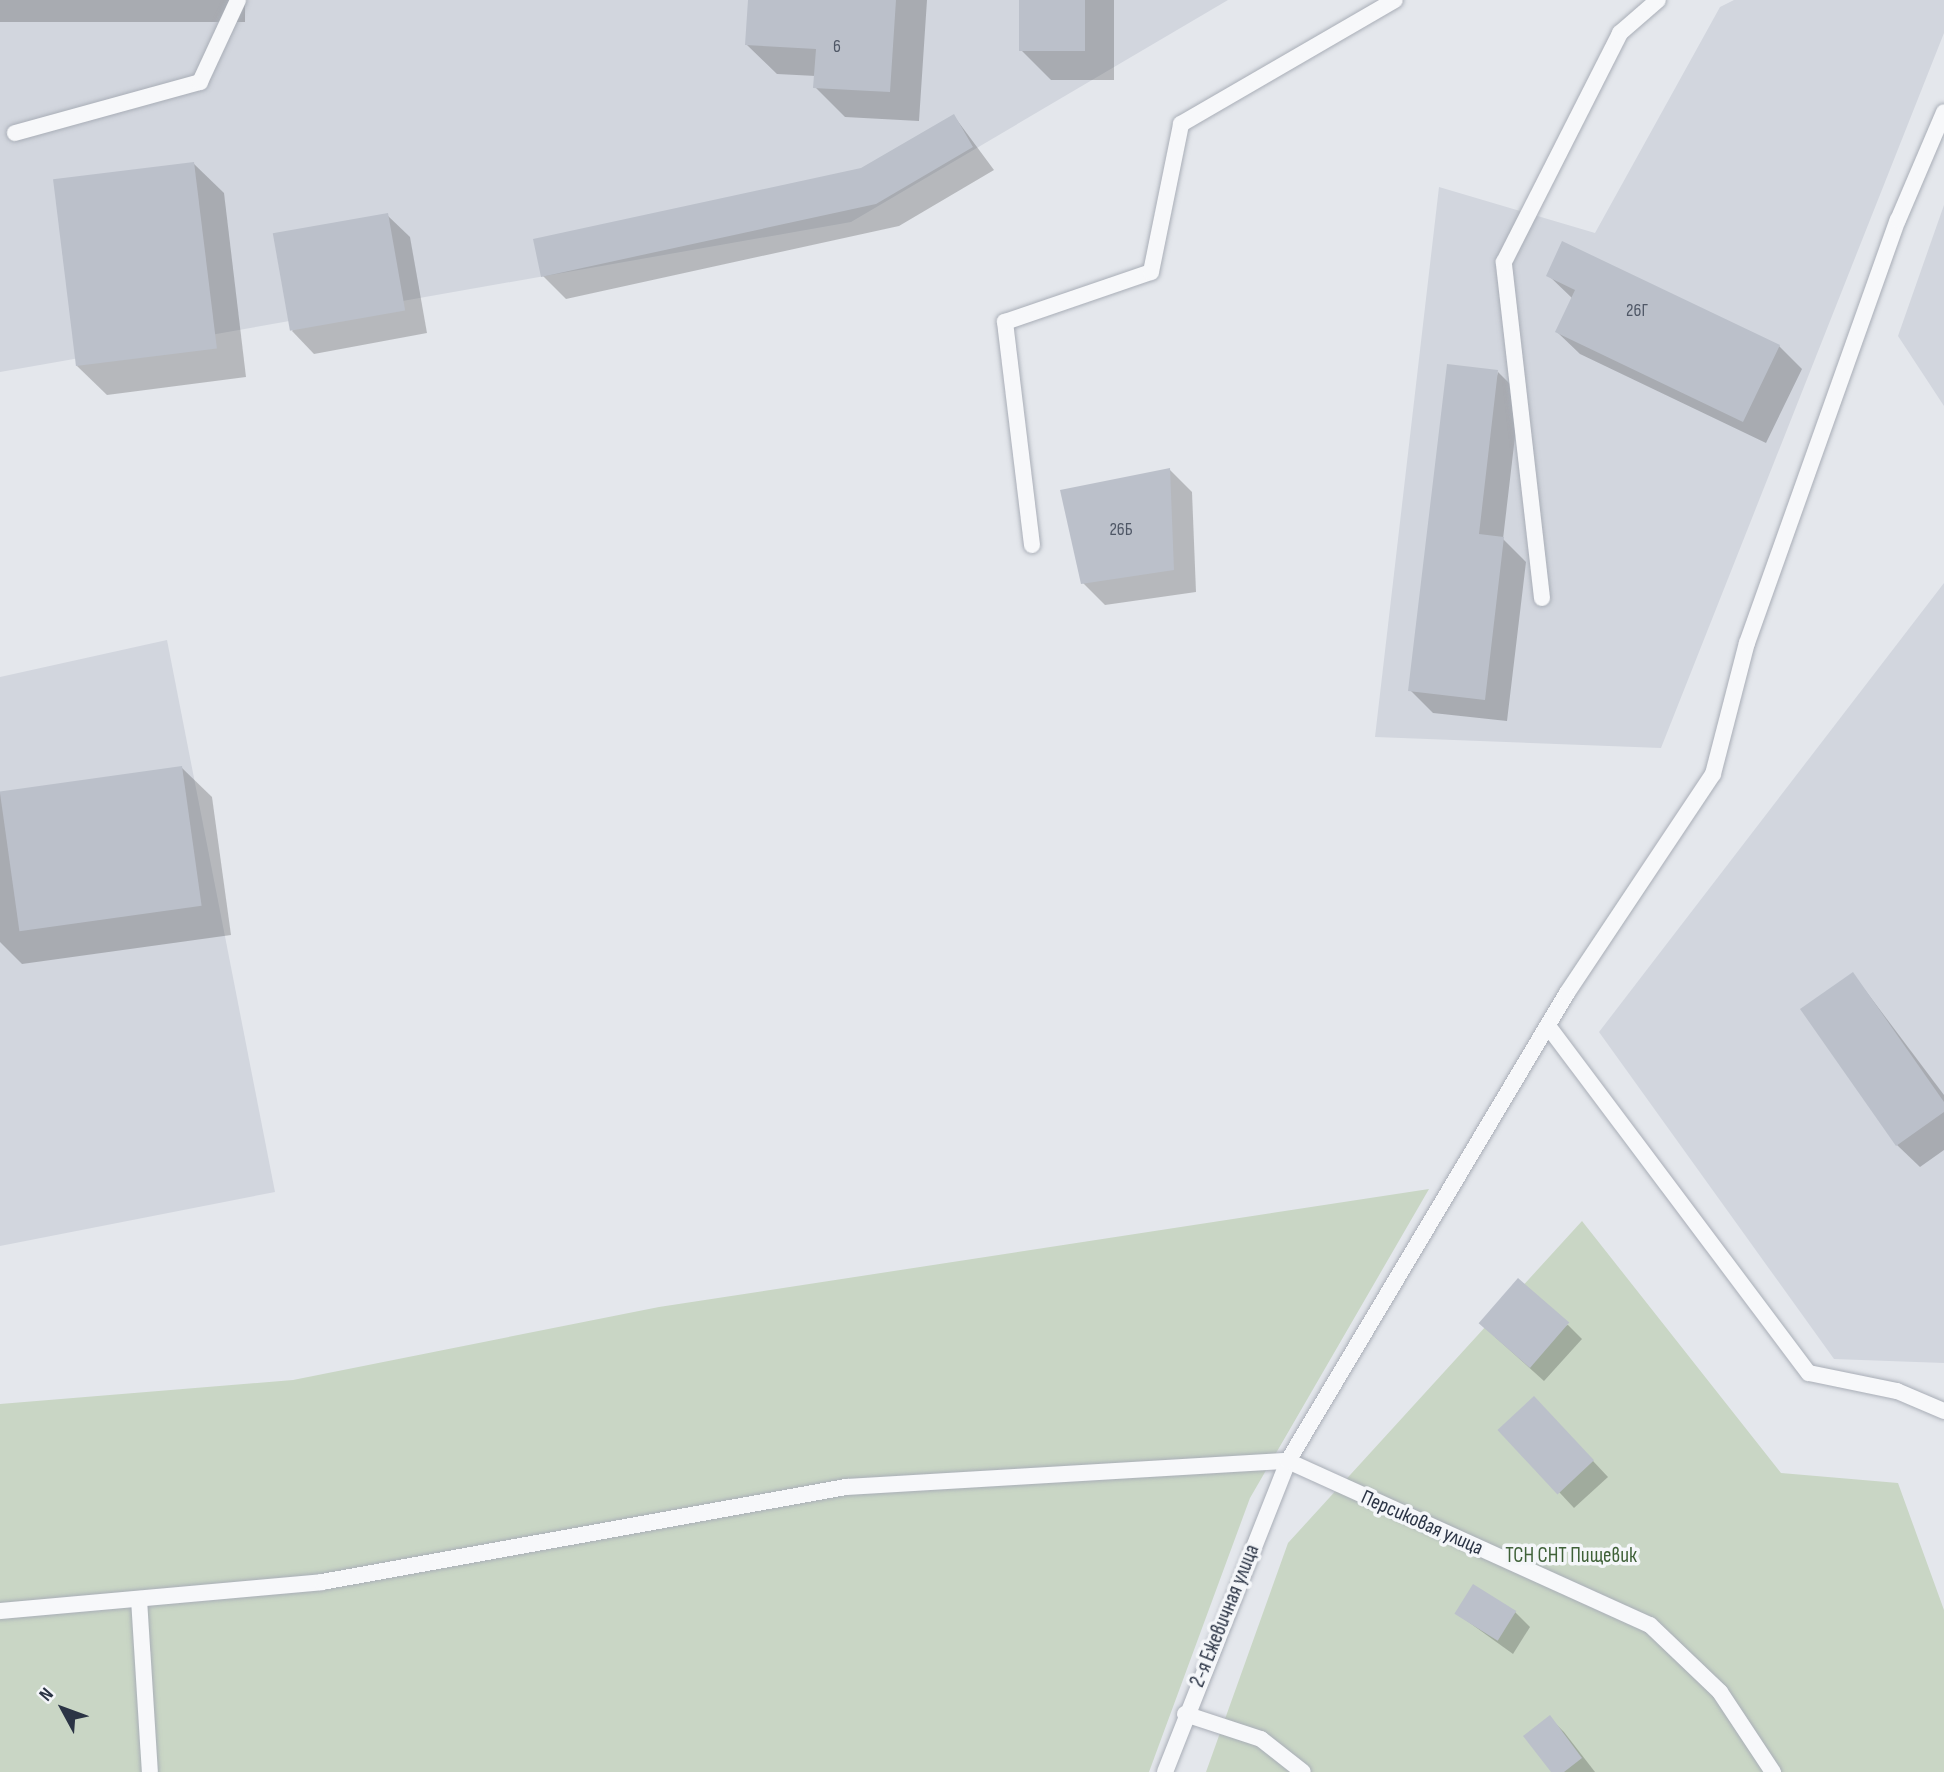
<!DOCTYPE html>
<html>
<head>
<meta charset="utf-8">
<style>
  body { margin:0 }
  #map { position:relative; width:1944px; height:1772px; overflow:hidden; background:#e4e7ec; font-family:"Sofia Sans Condensed",sans-serif }
  div>[style] { position:absolute }
  [style*='--x'] { left:calc(var(--x)*1px); top:calc(var(--y)*1px); width:calc(var(--w)*1px); rotate:calc(var(--a)*1deg) }
  .built>* { inset:0; background:#d2d6de }
  .green>* { inset:0; background:#c9d6c5 }
  .shadow>* { inset:0; background:#0003; transform-origin:0 0 }
  .building>* { inset:0; background:#bbc0ca; transform-origin:0 0 }
  .roads { filter:drop-shadow(0 0 2px #a9aeb7) drop-shadow(0 0 2px #a9aeb7) }
  .service>* { height:16px; margin:-8px; padding:0 8px; transform-origin:8px; border-radius:8px; background:#f7f8fa }
  span { translate:-50% -50%; white-space:nowrap; text-align:center; line-height:1.15; -webkit-text-stroke:7px #f4f6f9; paint-order:stroke }
  .number-label { font-size:18px; color:#4f5766 }
  .number-label span { -webkit-text-stroke-width:0 }
  .street-label { font-size:21px; color:#2b3445 }
  .park-label { font-size:21px; color:#3f6138 }
  .north { position:absolute; left:28px; top:1674px; width:70px; height:70px; -webkit-text-stroke:5px #f4f6f9; paint-order:stroke; rotate:311deg; font-size:19px; font-weight:700; line-height:28px; text-align:center; color:#2b3445 }
  .north::after { content:''; display:block; margin:auto; width:24px; height:32px; background:#2b3445; clip-path:polygon(50% 0,100% 100%,50% 72%,0 100%) }
</style>
</head>
<body>
<div id="map">
  <div class="built">
    <i style="clip-path:polygon(0 0,1228px 0,851px 222px,0 372px)"></i>
    <i style="clip-path:polygon(1734px 0,1944px 0,1944px 33px,1661px 748px,1375px 737px,1439px 187px,1595px 233px,1720px 7px)"></i>
    <i style="clip-path:polygon(1944px 205px,1944px 406px,1898px 336px)"></i>
    <i style="clip-path:polygon(1944px 583px,1944px 1363px,1834px 1359px,1599px 1032px)"></i>
    <i style="clip-path:polygon(167px 640px,275px 1192px,0 1246px,0 677px)"></i>
  </div>
  <div class="green">
    <i style="clip-path:polygon(1429px 1189px,1250px 1498px,1149px 1772px,0 1772px,0 1404px,293px 1380px,659px 1307px)"></i>
    <i style="clip-path:polygon(1582px 1221px,1781px 1473px,1898px 1483px,1944px 1610px,1944px 1772px,1206px 1772px,1288px 1543px)"></i>
  </div>
  <div class="shadow">
    <i style="left:0;top:0;width:245px;height:22px"></i>
    <i style="clip-path:polygon(750px 0,927px 0,919px 121px,845px 117px,815px 87px,816px 76px,777px 74px,747px 45px)"></i>
    <i style="clip-path:polygon(1021px 0,1114px 0,1114px 80px,1051px 80px,1021px 50px)"></i>
    <i style="clip-path:polygon(954px 116px,994px 170px,899px 226px,566px 299px,543px 276px,862px 169px)"></i>
    <i style="clip-path:polygon(194px 164px,224px 193px,246px 377px,107px 395px,77px 366px)"></i>
    <i style="clip-path:polygon(387px 215px,410px 237px,427px 333px,314px 354px,292px 331px)"></i>
    <i style="clip-path:polygon(1548px 275px,1779px 346px,1802px 369px,1766px 443px,1580px 354px,1557px 332px,1573px 299px)"></i>
    <i style="clip-path:polygon(1498px 372px,1520px 394px,1503px 539px,1526px 562px,1507px 721px,1433px 713px,1410px 690px)"></i>
    <i style="clip-path:polygon(1170px 470px,1192px 492px,1196px 592px,1105px 605px,1083px 583px)"></i>
    <i style="clip-path:polygon(182px 768px,212px 797px,231px 935px,22px 964px,0 942px,0 793px)"></i>
    <i style="clip-path:polygon(1853px 974px,1944px 1095px,1944px 1150px,1920px 1167px,1897px 1145px)"></i>
    <i style="clip-path:polygon(1568px 1325px,1582px 1339px,1544px 1381px,1495px 1337px)"></i>
    <i style="clip-path:polygon(1549px 1414px,1608px 1477px,1574px 1508px,1501px 1430px)"></i>
    <i style="clip-path:polygon(1515px 1612px,1530px 1627px,1513px 1654px,1456px 1613px)"></i>
    <i style="clip-path:polygon(1550px 1718px,1564px 1732px,1595px 1772px,1553px 1772px)"></i>
  </div>
  <div class="building">
    <i style="clip-path:polygon(748px 0,896px 0,890px 92px,813px 88px,816px 49px,745px 45px)"></i>
    <i style="left:1019px;top:0;width:66px;height:51px"></i>
    <i style="clip-path:polygon(954px 114px,973px 147px,876px 204px,541px 277px,533px 239px,861px 168px)"></i>
    <i style="left:194px;top:162px;width:188px;height:142px;rotate:83deg"></i>
    <i style="left:388px;top:213px;width:99px;height:117px;rotate:80deg"></i>
    <i style="clip-path:polygon(1562px 241px,1780px 345px,1743px 422px,1555px 332px,1575px 290px,1546px 276px)"></i>
    <i style="clip-path:polygon(1447px 364px,1498px 370px,1479px 534px,1504px 537px,1485px 700px,1408px 691px)"></i>
    <i style="clip-path:polygon(1170px 468px,1174px 570px,1081px 584px,1060px 490px)"></i>
    <i style="left:182px;top:766px;width:141px;height:184px;rotate:82deg"></i>
    <i style="clip-path:polygon(1853px 972px,1944px 1102px,1944px 1112px,1896px 1146px,1800px 1009px)"></i>
    <i style="left:1518px;top:1278px;width:68px;height:60px;rotate:41deg"></i>
    <i style="left:1534px;top:1396px;width:88px;height:50px;rotate:47deg"></i>
    <i style="left:1473px;top:1584px;width:51px;height:35px;rotate:32deg"></i>
    <i style="clip-path:polygon(1550px 1715px,1582px 1758px,1564px 1772px,1551px 1772px,1523px 1736px)"></i>
  </div>
  <div class="roads">
    <div class="service">
      <i style="--x:15;--y:133;--w:192;--a:-15.4"></i>
      <i style="--x:200;--y:82;--w:90;--a:-65.1"></i>
      <i style="--x:1032;--y:545;--w:225;--a:-96.9"></i>
      <i style="--x:1005;--y:322;--w:154;--a:-18.9"></i>
      <i style="--x:1151;--y:272;--w:151;--a:-78.5"></i>
      <i style="--x:1181;--y:124;--w:247;--a:-30.1"></i>
      <i style="--x:1542;--y:598;--w:338;--a:-96.5"></i>
      <i style="--x:1504;--y:262;--w:257;--a:-63.1"></i>
      <i style="--x:1620;--y:33;--w:50;--a:-41"></i>
      <i style="--x:1548;--y:1026;--w:434;--a:53.1"></i>
      <i style="--x:1809;--y:1373;--w:90;--a:11.6"></i>
      <i style="--x:1897;--y:1391;--w:51;--a:23.1"></i>
      <i style="--x:139;--y:1599;--w:173;--a:86.4"></i>
      <i style="--x:0;--y:1611;--w:323;--a:-5.1"></i>
      <i style="--x:322;--y:1582;--w:533;--a:-10.28"></i>
      <i style="--x:846;--y:1487;--w:443;--a:-3.4"></i>
      <i style="--x:1288;--y:1461;--w:397;--a:24.4"></i>
      <i style="--x:1650;--y:1625;--w:97;--a:43.7"></i>
      <i style="--x:1720;--y:1692;--w:96;--a:56.5"></i>
      <i style="--x:1185;--y:1714;--w:80;--a:18.2"></i>
      <i style="--x:1261;--y:1739;--w:53;--a:38.2"></i>
      <i style="--x:1165;--y:1772;--w:334;--a:-68.4"></i>
      <i style="--x:1288;--y:1461;--w:545;--a:-59.2"></i>
      <i style="--x:1567;--y:993;--w:263;--a:-56.3"></i>
      <i style="--x:1713;--y:774;--w:135;--a:-75.5"></i>
      <i style="--x:1747;--y:643;--w:449;--a:-70.4"></i>
      <i style="--x:1898;--y:220;--w:117;--a:-66.9"></i>
    </div>
  </div>
  <div class="number-label">
    <span style="left:837px;top:47px">6</span>
    <span style="left:1637px;top:311px">26Г</span>
    <span style="left:1121px;top:530px">26Б</span>
  </div>
  <div class="street-label">
    <span style="left:1422px;top:1523px;rotate:24deg">Персиковая улица</span>
    <span style="left:1225px;top:1616px;rotate:-68deg">2-я Ежевичная улица</span>
  </div>
  <div class="park-label">
    <span style="left:1571px;top:1556px">ТСН СНТ Пищевик</span>
  </div>
  <div class="north">N</div>
</div>
</body>
</html>
